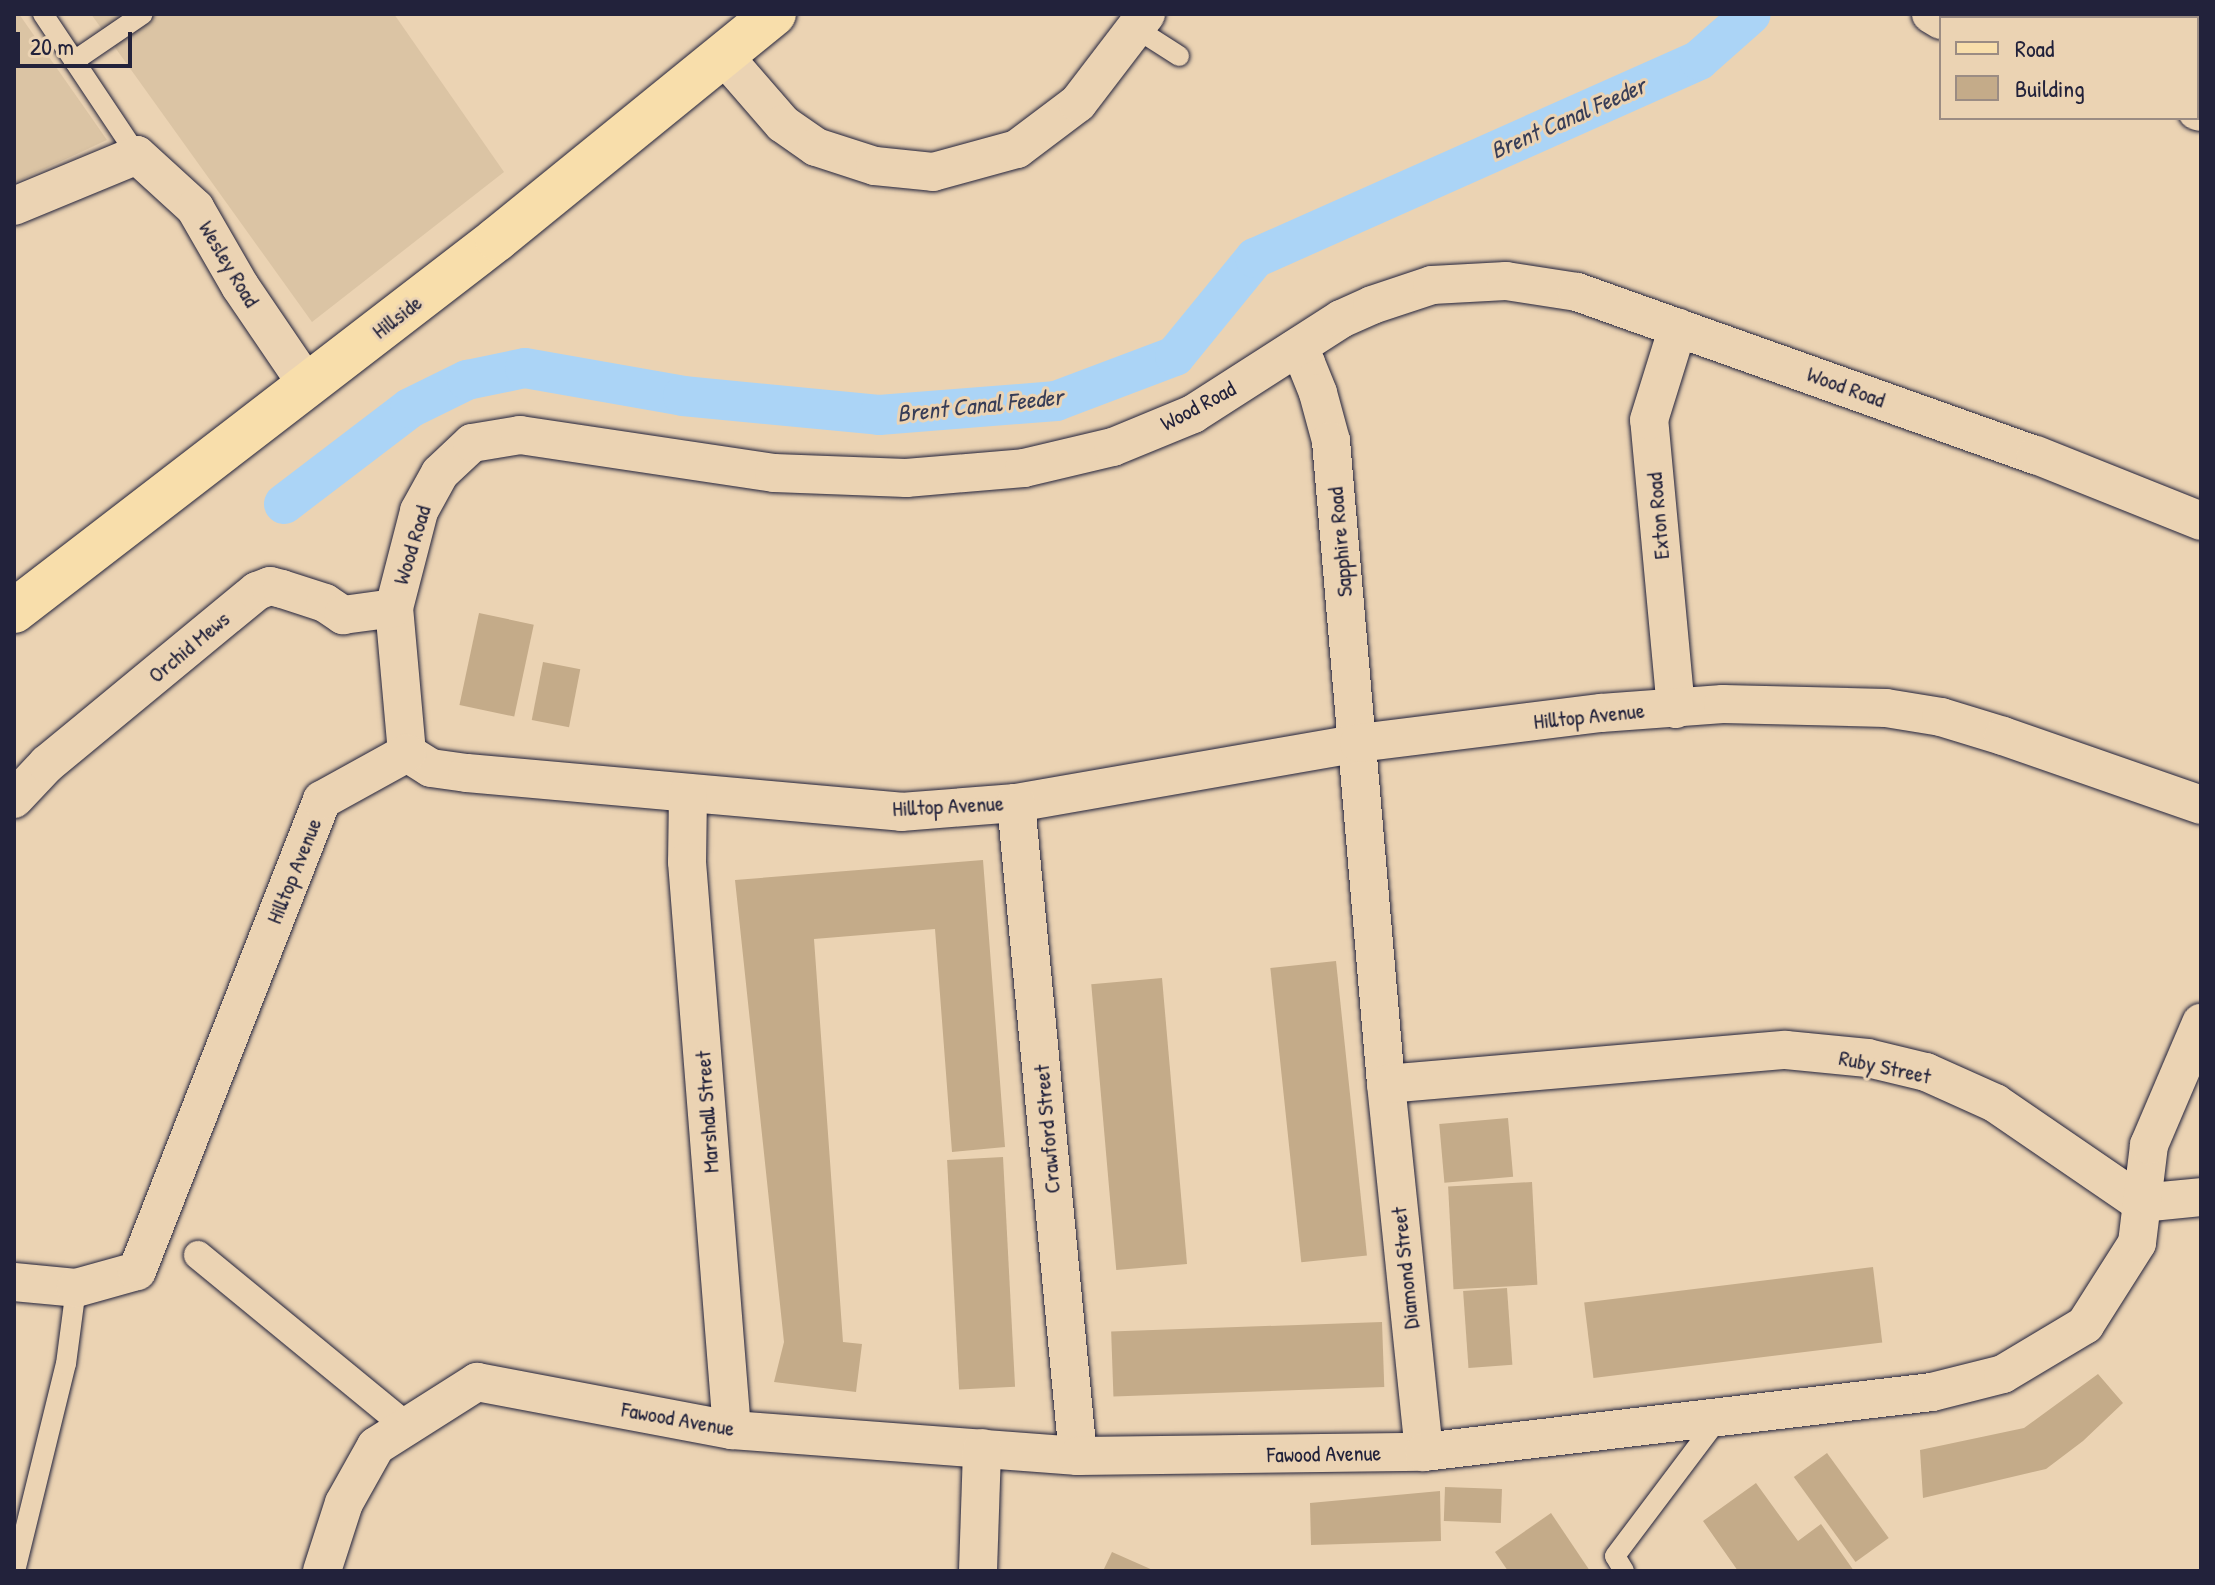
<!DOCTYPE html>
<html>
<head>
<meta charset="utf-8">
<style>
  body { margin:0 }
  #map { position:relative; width:2215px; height:1585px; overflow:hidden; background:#ebd3b3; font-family:"Patrick Hand",sans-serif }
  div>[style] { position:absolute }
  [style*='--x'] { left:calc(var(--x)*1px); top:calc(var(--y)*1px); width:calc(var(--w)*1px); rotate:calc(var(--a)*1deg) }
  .built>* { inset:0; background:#dbc4a4 }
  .canal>* { height:40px; margin:-20px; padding:0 20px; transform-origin:20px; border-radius:20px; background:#abd4f6 }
  .building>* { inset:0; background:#c4ab89; transform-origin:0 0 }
  .roads { filter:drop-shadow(0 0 2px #22223b) drop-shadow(0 0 2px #22223b) }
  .service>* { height:20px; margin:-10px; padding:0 10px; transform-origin:10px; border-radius:10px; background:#ebd3b3 }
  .pedestrian>* { height:28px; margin:-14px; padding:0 14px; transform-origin:14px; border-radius:14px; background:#ebd3b3 }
  .minor>* { height:38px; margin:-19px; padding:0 19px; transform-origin:19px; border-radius:19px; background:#ebd3b3 }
  .primary>* { height:44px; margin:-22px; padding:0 22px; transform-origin:22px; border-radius:22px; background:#f8deab }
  span { translate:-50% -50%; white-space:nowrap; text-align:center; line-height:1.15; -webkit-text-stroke:6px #ebd3b3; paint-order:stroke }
  .street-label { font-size:22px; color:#22223b }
  .water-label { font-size:24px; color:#373d57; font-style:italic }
  .frame { position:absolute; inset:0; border:16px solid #22223b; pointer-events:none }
  .legend { position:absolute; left:1939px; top:16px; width:260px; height:104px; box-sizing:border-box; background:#ebd3b3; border:2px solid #9b8c83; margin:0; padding:10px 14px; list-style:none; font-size:24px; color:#22223b }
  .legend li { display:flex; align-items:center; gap:16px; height:40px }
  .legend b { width:40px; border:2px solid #9b8c83 }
  .scale { position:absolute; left:16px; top:32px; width:116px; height:36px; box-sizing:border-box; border:4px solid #22223b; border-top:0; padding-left:10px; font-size:24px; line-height:28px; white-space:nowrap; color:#22223b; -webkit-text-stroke:6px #ebd3b3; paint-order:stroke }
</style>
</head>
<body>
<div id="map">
  <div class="built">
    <i style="clip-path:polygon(14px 14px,19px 14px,107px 140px,14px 183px)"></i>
    <i style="clip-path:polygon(91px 14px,394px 14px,504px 172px,312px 322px)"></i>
  </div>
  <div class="canal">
    <i style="--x:284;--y:504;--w:158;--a:-37.3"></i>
    <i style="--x:410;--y:408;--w:64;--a:-26.2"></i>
    <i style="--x:467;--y:380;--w:59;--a:-11.7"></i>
    <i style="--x:525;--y:368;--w:160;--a:10"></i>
    <i style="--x:683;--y:396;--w:197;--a:5.5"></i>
    <i style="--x:879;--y:415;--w:178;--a:-4.5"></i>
    <i style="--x:1056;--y:401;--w:127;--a:-20.7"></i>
    <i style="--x:1175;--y:356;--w:127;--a:-50.8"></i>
    <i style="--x:1255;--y:258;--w:486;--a:-24"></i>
    <i style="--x:1699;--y:60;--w:69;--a:-41.5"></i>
  </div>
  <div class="building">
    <i style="left:479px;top:613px;width:56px;height:94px;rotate:12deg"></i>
    <i style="left:543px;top:662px;width:38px;height:59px;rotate:11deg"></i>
    <i style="clip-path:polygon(983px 860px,1005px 1147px,952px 1152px,935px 929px,814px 939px,843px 1342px,862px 1344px,856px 1392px,774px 1382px,784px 1342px,735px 880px)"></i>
    <i style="left:1336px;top:961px;width:296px;height:66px;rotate:84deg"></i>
    <i style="left:1162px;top:978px;width:287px;height:71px;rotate:85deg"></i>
    <i style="left:1508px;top:1118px;width:59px;height:69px;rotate:85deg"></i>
    <i style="left:1003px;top:1157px;width:230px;height:56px;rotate:87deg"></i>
    <i style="left:1532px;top:1182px;width:103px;height:84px;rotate:87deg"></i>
    <i style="left:1873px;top:1267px;width:76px;height:291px;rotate:83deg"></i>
    <i style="left:1507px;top:1288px;width:77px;height:44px;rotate:86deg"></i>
    <i style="left:1382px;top:1322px;width:65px;height:271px;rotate:88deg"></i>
    <i style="clip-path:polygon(2098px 1374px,2123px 1403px,2083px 1441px,2046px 1469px,1923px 1498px,1920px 1450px,2024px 1428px)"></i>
    <i style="left:1827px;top:1453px;width:105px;height:41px;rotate:54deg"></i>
    <i style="clip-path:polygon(1756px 1483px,1798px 1541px,1821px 1524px,1854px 1571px,1738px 1571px,1703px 1521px)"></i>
    <i style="left:1445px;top:1487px;width:57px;height:34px;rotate:2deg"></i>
    <i style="clip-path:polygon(1440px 1491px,1441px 1541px,1311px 1545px,1310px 1503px)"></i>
    <i style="clip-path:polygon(1551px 1513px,1590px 1571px,1508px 1571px,1495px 1552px)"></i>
    <i style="clip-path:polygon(1112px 1552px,1155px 1571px,1103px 1571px)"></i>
  </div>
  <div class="roads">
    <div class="service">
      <i style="--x:43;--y:14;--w:169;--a:56.3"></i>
      <i style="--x:1137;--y:29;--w:50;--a:32.7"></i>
      <i style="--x:74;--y:61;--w:83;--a:-34.3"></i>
      <i style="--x:15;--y:1571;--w:213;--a:-76.2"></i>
      <i style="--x:66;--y:1364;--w:77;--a:-82.5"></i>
      <i style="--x:1624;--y:1571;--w:17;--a:-121"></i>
      <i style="--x:1615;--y:1556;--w:173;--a:-53"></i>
    </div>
    <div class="pedestrian">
      <i style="--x:198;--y:1255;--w:269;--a:39.4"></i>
    </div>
    <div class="minor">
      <i style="--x:1931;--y:14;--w:12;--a:31"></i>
      <i style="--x:723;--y:55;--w:91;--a:49"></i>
      <i style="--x:783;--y:124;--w:40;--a:34.9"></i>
      <i style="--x:816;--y:147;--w:62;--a:17.9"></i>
      <i style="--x:875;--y:166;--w:58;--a:5.9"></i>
      <i style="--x:933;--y:172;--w:87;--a:-15.3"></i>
      <i style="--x:1017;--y:149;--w:76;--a:-37"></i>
      <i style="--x:1078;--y:103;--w:112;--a:-52.6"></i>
      <i style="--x:2197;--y:111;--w:4;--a:14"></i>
      <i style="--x:14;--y:206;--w:133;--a:-22.5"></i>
      <i style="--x:137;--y:155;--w:79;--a:42.4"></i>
      <i style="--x:195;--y:208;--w:90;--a:60"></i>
      <i style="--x:240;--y:286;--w:121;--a:55.8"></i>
      <i style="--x:1295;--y:349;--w:18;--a:52"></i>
      <i style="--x:1306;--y:363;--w:32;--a:68"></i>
      <i style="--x:1318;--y:393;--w:50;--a:74.8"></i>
      <i style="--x:1331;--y:441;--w:645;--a:85.11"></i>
      <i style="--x:1386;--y:1084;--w:370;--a:84.1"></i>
      <i style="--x:1676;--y:709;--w:290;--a:-95.3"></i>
      <i style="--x:1649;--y:420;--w:97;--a:-72.7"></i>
      <i style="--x:407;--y:753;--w:146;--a:-95.1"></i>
      <i style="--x:394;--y:608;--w:100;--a:-75.5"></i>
      <i style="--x:419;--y:511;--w:43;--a:-61.1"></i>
      <i style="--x:440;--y:473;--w:44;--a:-43.2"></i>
      <i style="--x:472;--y:443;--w:49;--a:-9.5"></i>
      <i style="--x:520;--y:435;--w:257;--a:8.5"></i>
      <i style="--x:774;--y:473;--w:132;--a:2.2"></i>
      <i style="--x:906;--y:478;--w:118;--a:-4.8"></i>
      <i style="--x:1024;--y:468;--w:91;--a:-13.3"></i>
      <i style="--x:1113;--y:447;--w:87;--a:-22.4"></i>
      <i style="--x:1193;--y:414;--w:176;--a:-32.7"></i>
      <i style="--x:1341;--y:319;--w:34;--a:-24"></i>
      <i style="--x:1372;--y:305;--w:63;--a:-18.4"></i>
      <i style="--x:1432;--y:285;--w:74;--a:-3.1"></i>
      <i style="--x:1506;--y:281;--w:72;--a:8.8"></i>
      <i style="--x:1577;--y:292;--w:487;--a:19.6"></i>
      <i style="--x:2036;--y:455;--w:178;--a:21.8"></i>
      <i style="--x:407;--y:753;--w:28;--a:32"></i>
      <i style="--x:431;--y:768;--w:36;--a:8"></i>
      <i style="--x:467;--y:773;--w:436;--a:5.1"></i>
      <i style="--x:901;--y:812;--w:115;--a:-4.5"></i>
      <i style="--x:1016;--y:803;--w:348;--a:-9.9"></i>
      <i style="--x:1359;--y:743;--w:244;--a:-7.1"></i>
      <i style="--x:1601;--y:713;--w:122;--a:-4.2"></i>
      <i style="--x:1723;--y:704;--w:163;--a:1.4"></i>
      <i style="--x:1886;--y:708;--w:56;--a:9.3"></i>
      <i style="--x:1941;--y:717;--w:65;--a:17"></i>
      <i style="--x:2003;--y:736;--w:210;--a:19.2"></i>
      <i style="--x:688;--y:793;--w:69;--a:90.8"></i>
      <i style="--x:687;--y:862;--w:570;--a:85.47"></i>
      <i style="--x:14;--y:799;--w:48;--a:-46.7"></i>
      <i style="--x:47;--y:764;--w:272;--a:-39.5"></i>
      <i style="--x:257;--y:591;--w:14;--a:-21"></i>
      <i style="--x:270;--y:586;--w:12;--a:14"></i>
      <i style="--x:282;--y:589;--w:45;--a:18"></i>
      <i style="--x:325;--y:603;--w:22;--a:34"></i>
      <i style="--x:343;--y:615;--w:51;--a:-7.8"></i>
      <i style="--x:1016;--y:803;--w:656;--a:84.58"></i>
      <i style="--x:1386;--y:1084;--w:401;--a:-4.9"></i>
      <i style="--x:1786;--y:1050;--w:82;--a:5.6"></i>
      <i style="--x:1868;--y:1058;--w:60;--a:13.6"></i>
      <i style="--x:1926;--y:1072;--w:76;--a:24.2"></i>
      <i style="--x:1995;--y:1103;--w:177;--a:34.4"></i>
      <i style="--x:2141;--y:1203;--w:60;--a:-5.7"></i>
      <i style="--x:14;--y:1282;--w:62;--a:5.5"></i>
      <i style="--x:76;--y:1288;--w:63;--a:-15.6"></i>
      <i style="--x:137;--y:1271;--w:506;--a:-68.56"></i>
      <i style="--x:322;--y:800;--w:97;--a:-28.9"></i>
      <i style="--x:322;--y:1571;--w:71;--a:-72.1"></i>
      <i style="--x:344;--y:1503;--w:65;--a:-60.7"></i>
      <i style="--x:376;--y:1446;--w:120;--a:-32.4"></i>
      <i style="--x:477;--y:1382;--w:259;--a:10.7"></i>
      <i style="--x:732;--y:1430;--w:347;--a:4.3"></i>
      <i style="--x:1078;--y:1456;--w:346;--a:-0.7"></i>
      <i style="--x:1424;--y:1452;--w:512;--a:-6.74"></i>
      <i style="--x:1932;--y:1392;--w:73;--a:-14.2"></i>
      <i style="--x:2003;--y:1374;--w:96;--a:-30.9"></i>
      <i style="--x:2085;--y:1325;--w:97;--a:-57.6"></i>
      <i style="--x:2137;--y:1243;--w:99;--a:-83"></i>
      <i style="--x:2149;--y:1145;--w:133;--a:-66.9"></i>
      <i style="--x:978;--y:1571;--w:123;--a:-88.1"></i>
    </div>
    <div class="primary">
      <i style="--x:14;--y:611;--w:610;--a:-37.6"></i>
      <i style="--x:497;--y:239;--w:357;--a:-39.1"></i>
    </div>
  </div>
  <div class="street-label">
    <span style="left:229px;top:264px;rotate:59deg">Wesley Road</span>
    <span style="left:397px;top:317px;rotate:-38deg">Hillside</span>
    <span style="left:1846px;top:387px;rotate:20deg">Wood Road</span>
    <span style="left:1198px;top:406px;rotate:-28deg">Wood Road</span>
    <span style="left:1658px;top:516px;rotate:-95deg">Exton Road</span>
    <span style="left:1340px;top:542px;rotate:-95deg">Sapphire Road</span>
    <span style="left:412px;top:545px;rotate:-73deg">Wood Road</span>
    <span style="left:189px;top:647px;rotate:-40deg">Orchid Mews</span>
    <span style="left:1589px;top:716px;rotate:-6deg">Hilltop Avenue</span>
    <span style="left:948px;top:806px;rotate:-3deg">Hilltop Avenue</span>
    <span style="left:294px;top:871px;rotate:-68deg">Hilltop Avenue</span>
    <span style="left:1885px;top:1067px;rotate:12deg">Ruby Street</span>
    <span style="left:707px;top:1112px;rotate:-94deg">Marshall Street</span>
    <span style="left:1047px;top:1129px;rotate:-95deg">Crawford Street</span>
    <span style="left:1405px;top:1268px;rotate:-96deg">Diamond Street</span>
    <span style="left:678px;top:1419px;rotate:10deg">Fawood Avenue</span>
    <span style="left:1324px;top:1454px;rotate:-1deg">Fawood Avenue</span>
  </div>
  <div class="water-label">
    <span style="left:1568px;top:118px;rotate:-24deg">Brent Canal Feeder</span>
    <span style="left:980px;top:405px;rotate:-6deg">Brent Canal Feeder</span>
  </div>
  <div class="frame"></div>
  <ul class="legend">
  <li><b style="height:10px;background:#f8deab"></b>Road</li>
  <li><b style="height:22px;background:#c4ab89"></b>Building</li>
  </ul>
  <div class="scale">20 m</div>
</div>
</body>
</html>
